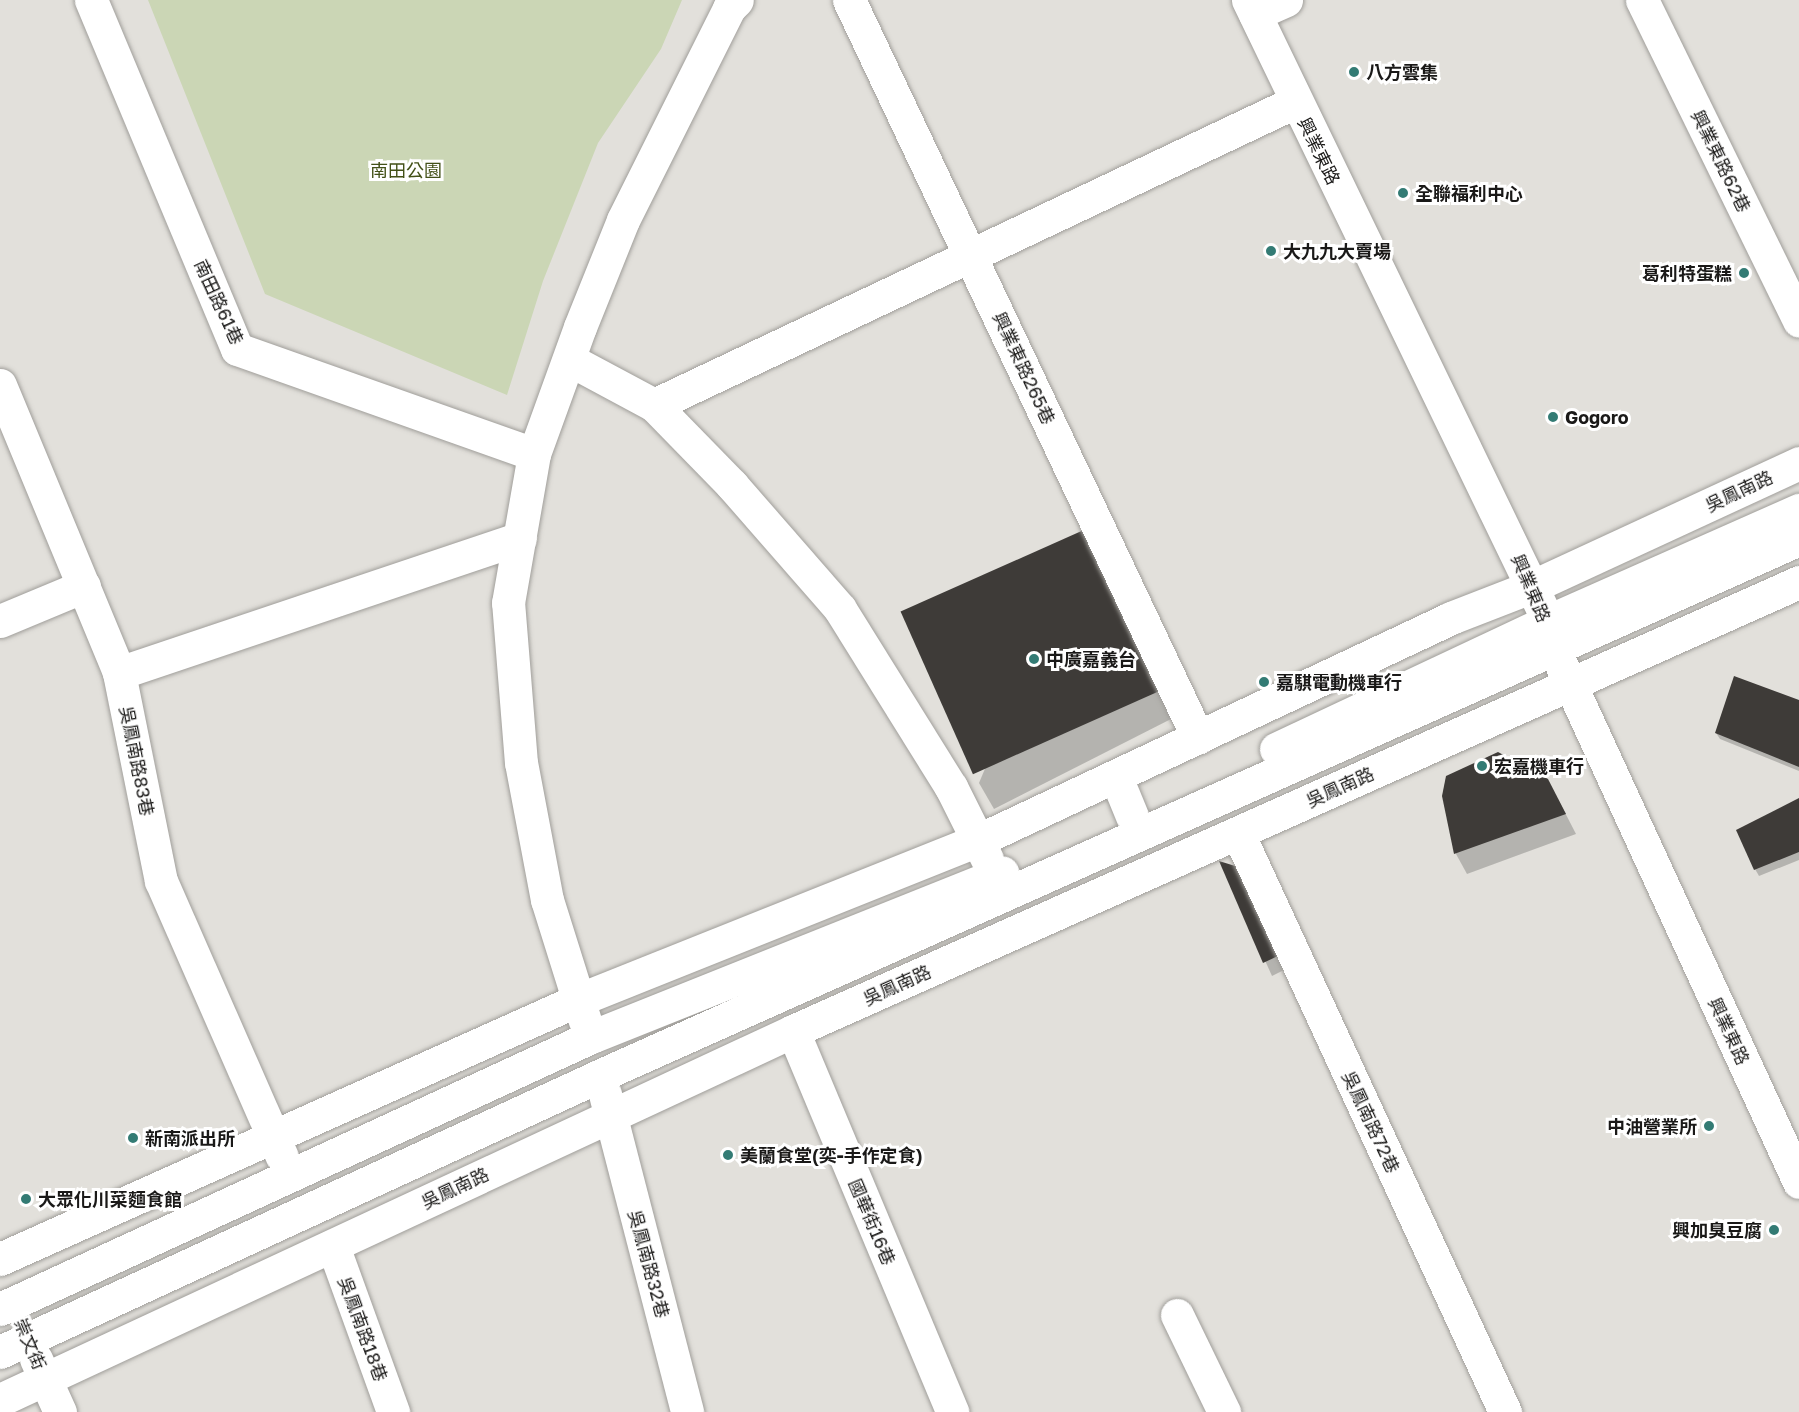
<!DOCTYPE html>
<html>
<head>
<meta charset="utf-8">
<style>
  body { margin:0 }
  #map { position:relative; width:1799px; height:1412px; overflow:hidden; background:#e2e0db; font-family:"Golos Text","Noto Sans TC",sans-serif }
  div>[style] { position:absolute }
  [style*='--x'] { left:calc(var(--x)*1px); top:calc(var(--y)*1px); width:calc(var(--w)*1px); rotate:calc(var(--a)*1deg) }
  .green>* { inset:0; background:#cbd6b5 }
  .shadow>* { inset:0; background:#0003 }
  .building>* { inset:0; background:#3e3b38; transform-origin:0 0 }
  .roads { filter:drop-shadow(0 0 2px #a09e9a) drop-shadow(0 0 2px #a09e9a) }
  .minor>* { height:33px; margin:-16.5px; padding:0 16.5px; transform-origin:16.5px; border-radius:16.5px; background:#fff }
  .dots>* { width:16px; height:16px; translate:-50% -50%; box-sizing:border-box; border:3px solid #fff; border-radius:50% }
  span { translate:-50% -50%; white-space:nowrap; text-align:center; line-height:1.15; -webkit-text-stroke:6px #fff; paint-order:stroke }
  .poi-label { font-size:18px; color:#1a1918; font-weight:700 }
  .left { translate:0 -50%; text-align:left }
  .right { translate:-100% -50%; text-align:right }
  .street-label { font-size:18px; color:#1a1918 }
  .park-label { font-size:18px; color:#435118 }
</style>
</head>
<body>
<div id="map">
  <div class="green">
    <i style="clip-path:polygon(148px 0,682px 0,661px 49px,598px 143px,543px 281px,507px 395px,265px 294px)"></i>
  </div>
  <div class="shadow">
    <i style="clip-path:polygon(1085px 531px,1173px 718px,994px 809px,979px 783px)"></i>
    <i style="clip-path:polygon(1799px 702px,1799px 771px,1720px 739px,1716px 733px)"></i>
    <i style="clip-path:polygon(1443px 796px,1559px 801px,1576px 834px,1467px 874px,1456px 854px)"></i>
    <i style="clip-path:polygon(1799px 800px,1799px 860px,1759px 876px,1755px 869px)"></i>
    <i style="clip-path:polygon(1221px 863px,1292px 966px,1272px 976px)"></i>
  </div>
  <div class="building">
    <i style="left:1086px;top:529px;width:178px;height:203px;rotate:66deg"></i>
    <i style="clip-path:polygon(1734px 676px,1799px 700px,1799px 767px,1715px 733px)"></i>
    <i style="clip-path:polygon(1498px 752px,1548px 779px,1566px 814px,1454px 854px,1442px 796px,1446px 776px)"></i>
    <i style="clip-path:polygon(1799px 798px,1799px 852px,1754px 870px,1736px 830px)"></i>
    <i style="clip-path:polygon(1219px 861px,1245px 869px,1286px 952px,1263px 963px)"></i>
  </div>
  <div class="roads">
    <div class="minor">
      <i style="--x:91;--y:0;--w:378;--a:67.3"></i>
      <i style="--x:237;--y:349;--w:315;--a:19.5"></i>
      <i style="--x:849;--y:0;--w:816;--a:64.69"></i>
      <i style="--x:1248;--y:0;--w:673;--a:64.2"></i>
      <i style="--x:1642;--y:0;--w:357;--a:63.9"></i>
      <i style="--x:1255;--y:14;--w:34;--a:-24"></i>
      <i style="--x:570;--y:360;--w:95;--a:28.2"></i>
      <i style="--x:654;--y:405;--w:112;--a:45.7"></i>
      <i style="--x:732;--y:485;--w:164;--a:48.9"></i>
      <i style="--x:840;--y:609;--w:210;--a:58.1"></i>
      <i style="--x:951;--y:787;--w:80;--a:63.4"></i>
      <i style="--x:0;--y:385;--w:312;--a:67.5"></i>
      <i style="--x:119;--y:673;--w:212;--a:78.6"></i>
      <i style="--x:161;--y:881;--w:300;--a:66.3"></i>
      <i style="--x:654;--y:405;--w:709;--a:-25.3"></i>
      <i style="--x:0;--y:621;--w:91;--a:-22.6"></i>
      <i style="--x:1561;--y:664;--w:570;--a:65.32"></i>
      <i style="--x:119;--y:673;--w:423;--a:-18.6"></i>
      <i style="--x:1276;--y:749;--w:298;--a:-25.2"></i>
      <i style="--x:1546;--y:622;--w:277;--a:-23.9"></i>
      <i style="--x:1116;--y:777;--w:42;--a:67.7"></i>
      <i style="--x:1238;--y:833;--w:638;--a:65.24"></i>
      <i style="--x:585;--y:1021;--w:127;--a:-107.4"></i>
      <i style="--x:547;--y:900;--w:139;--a:-100.7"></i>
      <i style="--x:521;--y:763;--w:161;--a:-94.6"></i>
      <i style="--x:508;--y:603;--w:151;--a:-80.1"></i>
      <i style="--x:534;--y:454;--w:135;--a:-70.1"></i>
      <i style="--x:580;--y:327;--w:115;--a:-68.1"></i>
      <i style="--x:623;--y:220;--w:237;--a:-63.4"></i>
      <i style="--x:729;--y:8;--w:11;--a:-45"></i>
      <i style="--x:793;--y:1031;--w:413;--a:67.3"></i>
      <i style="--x:605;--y:1094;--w:328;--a:75.5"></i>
      <i style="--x:333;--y:1246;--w:177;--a:70.1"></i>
      <i style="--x:0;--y:1259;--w:633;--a:-24.14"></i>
      <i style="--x:578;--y:1000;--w:434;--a:-21.8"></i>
      <i style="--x:981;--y:839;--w:519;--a:-25.18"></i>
      <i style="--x:1451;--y:618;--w:88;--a:-21.3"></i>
      <i style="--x:1533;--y:586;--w:293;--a:-24.8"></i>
      <i style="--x:0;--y:1309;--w:651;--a:-24.71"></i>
      <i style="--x:591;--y:1037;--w:443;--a:-21.8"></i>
      <i style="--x:1177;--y:1315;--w:108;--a:64.1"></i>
      <i style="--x:0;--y:1352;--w:662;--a:-24.74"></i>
      <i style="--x:601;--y:1075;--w:1312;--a:-24.1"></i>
      <i style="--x:36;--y:1359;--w:58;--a:65.6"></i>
      <i style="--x:0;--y:1400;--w:875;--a:-24.95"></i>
      <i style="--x:793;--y:1031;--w:1102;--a:-24.05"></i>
    </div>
  </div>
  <div class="dots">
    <i style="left:1354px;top:72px;background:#337b74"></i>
    <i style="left:1403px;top:193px;background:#337b74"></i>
    <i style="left:1271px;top:251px;background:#337b74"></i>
    <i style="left:1744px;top:273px;background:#337b74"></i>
    <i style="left:1553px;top:417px;background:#337b74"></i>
    <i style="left:1034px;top:659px;background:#337b74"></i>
    <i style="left:1264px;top:682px;background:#337b74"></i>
    <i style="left:1482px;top:766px;background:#337b74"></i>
    <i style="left:1709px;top:1126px;background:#337b74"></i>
    <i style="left:133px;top:1138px;background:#337b74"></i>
    <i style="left:728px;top:1155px;background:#337b74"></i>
    <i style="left:26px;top:1199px;background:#337b74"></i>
    <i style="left:1774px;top:1230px;background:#337b74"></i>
  </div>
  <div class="poi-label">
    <span class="left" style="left:1366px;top:72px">八方雲集</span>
    <span class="left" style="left:1415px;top:193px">全聯福利中心</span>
    <span class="left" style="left:1283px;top:251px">大九九大賣場</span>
    <span class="right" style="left:1732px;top:273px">葛利特蛋糕</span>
    <span class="left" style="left:1565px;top:417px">Gogoro</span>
    <span class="left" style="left:1046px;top:659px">中廣嘉義台</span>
    <span class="left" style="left:1276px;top:682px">嘉騏電動機車行</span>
    <span class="left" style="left:1494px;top:766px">宏嘉機車行</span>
    <span class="right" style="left:1697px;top:1126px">中油營業所</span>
    <span class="left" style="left:145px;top:1138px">新南派出所</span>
    <span class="left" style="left:740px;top:1155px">美蘭食堂(奕-手作定食)</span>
    <span class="left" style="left:38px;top:1199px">大眾化川菜麵食館</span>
    <span class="right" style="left:1762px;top:1230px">興加臭豆腐</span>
  </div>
  <div class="street-label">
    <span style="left:1319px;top:151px;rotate:64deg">興業東路</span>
    <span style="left:1721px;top:161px;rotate:64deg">興業東路62巷</span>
    <span style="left:219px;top:302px;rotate:65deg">南田路61巷</span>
    <span style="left:1024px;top:368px;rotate:65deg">興業東路265巷</span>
    <span style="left:1739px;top:491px;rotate:-25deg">吳鳳南路</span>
    <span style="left:1531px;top:588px;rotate:67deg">興業東路</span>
    <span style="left:137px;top:761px;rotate:79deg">吳鳳南路83巷</span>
    <span style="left:1340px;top:787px;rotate:-24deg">吳鳳南路</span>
    <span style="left:897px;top:985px;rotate:-24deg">吳鳳南路</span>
    <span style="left:1729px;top:1031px;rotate:65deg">興業東路</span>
    <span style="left:1371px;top:1122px;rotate:65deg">吳鳳南路72巷</span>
    <span style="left:455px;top:1188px;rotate:-25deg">吳鳳南路</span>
    <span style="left:872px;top:1222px;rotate:67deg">國華街16巷</span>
    <span style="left:649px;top:1264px;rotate:75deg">吳鳳南路32巷</span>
    <span style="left:363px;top:1329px;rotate:70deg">吳鳳南路18巷</span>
    <span style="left:30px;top:1344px;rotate:67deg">崇文街</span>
  </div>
  <div class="park-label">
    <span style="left:406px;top:170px">南田公園</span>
  </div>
</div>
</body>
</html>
